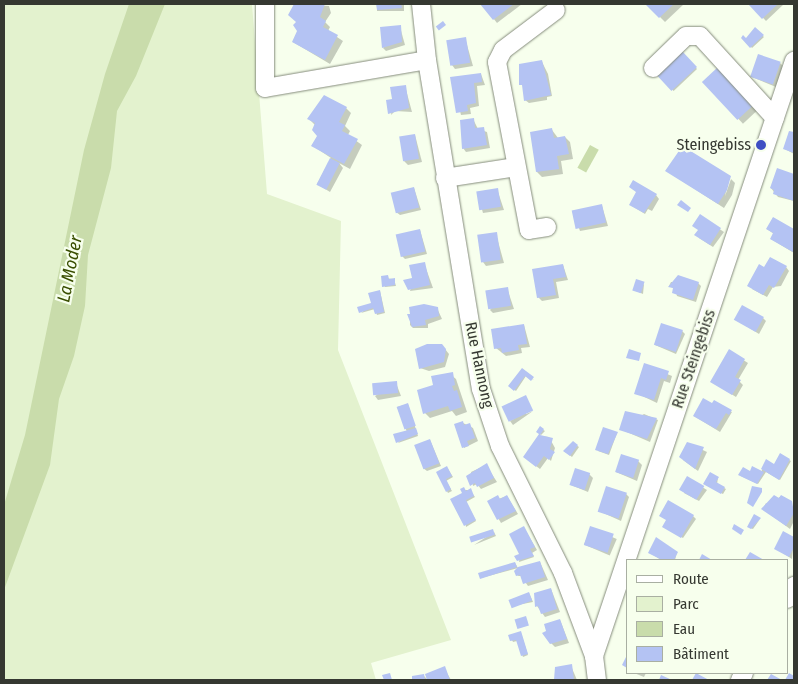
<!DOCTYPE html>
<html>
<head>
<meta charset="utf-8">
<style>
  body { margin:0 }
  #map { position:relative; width:798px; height:684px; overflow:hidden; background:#f7ffed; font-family:"Fira Sans Condensed",sans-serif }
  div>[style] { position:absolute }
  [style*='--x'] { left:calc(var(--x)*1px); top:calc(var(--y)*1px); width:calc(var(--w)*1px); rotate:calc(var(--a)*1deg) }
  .green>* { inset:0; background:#e3f2ce }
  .water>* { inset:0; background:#c9dcab; transform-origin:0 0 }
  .shadow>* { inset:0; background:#0003; transform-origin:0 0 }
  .building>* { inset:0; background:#b4c3f3; transform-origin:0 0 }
  .roads { filter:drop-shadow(0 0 1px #858c7c) drop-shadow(0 0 1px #858c7c) }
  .minor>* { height:18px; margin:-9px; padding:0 9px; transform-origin:9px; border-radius:9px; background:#fff }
  .dots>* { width:14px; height:14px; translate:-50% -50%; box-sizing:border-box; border:2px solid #f7ffed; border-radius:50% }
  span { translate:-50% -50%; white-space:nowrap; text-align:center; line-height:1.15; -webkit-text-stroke:4.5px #f7ffed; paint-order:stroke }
  .poi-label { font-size:16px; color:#353831 }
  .right { translate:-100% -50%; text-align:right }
  .street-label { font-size:16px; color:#353831 }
  .water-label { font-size:18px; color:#394e00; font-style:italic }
  .frame { position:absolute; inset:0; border:5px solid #353831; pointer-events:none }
  .legend { position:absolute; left:626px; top:559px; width:162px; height:115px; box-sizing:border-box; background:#f7ffed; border:1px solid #a9afa2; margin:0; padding:6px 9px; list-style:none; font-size:15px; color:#353831 }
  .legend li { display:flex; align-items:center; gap:10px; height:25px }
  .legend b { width:25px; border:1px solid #a9afa2 }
</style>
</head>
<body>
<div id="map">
  <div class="green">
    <i style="clip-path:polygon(4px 4px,252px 4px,267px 194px,341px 221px,338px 350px,451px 640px,371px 663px,376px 680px,4px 680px)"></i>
  </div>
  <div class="water">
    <i style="clip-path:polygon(129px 4px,165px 4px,136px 76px,117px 111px,111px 168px,88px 255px,85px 306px,74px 356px,59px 399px,50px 465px,4px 590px,4px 505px,25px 435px,84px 150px,105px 74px)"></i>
    <i style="left:590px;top:145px;width:10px;height:26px;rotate:29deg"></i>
  </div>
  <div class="shadow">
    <i style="clip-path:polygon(297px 4px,329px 6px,331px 13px,325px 22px,330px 27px,328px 31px,343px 41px,330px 64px,293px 42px,299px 31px,298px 22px,290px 15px)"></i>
    <i style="left:377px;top:4px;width:27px;height:7px"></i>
    <i style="clip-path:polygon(482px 4px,522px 4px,497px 23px)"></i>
    <i style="clip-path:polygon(647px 4px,684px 4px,665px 22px)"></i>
    <i style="clip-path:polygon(750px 4px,784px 4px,766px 21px)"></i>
    <i style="clip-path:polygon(400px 27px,405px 45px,386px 51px,383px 48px)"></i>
    <i style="clip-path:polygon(755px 29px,764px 37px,752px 48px,743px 38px,746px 39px)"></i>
    <i style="clip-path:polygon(465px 38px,473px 66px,455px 69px,452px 65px)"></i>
    <i style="left:682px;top:53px;width:22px;height:32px;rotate:47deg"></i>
    <i style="clip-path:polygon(542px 62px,548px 74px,552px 96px,547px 97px,547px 100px,529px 103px,525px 100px)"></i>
    <i style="clip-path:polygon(780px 63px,784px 67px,776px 87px,752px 77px)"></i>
    <i style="left:718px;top:69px;width:57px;height:19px;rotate:47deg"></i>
    <i style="clip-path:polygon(481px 74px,485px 85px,477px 86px,479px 106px,470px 108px,471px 114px,461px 115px,452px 78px)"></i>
    <i style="clip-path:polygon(405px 86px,412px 112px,395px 111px,391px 115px,393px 100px)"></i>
    <i style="clip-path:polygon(346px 108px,351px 113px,345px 126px,350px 131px,348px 135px,362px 145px,350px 169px,339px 163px,343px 168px,330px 192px,317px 184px,331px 158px,313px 146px,318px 135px,315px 125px,309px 119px)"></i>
    <i style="clip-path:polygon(473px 119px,478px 129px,487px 132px,490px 148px,466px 152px,463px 148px)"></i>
    <i style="clip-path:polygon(552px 130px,558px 138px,565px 137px,570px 142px,573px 159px,561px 161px,563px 174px,542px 177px,537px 172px,531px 133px)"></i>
    <i style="clip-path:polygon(790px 132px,794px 134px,794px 154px,785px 149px)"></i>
    <i style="clip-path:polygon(415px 135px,422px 162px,408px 165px,404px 161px)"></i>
    <i style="clip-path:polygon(778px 170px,794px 176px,794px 201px,778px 197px,771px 188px)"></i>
    <i style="clip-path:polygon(667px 171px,729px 177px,725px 196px,731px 179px,735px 183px,732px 195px,724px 208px)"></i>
    <i style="clip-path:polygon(414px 188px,421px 210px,400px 215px,396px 212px)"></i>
    <i style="clip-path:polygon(497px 189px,504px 210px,483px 213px,477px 192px)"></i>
    <i style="clip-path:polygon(656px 195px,659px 199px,652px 211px,648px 209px,645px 214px,632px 206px)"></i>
    <i style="clip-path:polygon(602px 206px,608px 226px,580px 231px,573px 211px)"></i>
    <i style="clip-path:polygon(700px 216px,724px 232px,713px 247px,699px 238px)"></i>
    <i style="clip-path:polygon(773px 218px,794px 230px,794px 253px,771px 239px,774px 234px,767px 229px)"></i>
    <i style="clip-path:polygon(420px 230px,427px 254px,405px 259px,401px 255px)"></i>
    <i style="clip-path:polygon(496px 234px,504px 263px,486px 266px,483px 262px)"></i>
    <i style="clip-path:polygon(424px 263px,433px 288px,410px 291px,414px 278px)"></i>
    <i style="clip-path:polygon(563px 265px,568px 280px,556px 282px,559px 298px,542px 301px,538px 297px)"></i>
    <i style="clip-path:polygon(786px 267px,789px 271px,781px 286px,773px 287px,767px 297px,752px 289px)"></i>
    <i style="clip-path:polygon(382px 278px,394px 279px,396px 286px,385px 287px)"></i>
    <i style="clip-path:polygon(671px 282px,698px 283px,701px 286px,696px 302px,677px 296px,675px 289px,669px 286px)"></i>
    <i style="clip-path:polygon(644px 284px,643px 294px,634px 290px)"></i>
    <i style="clip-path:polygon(507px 288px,514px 309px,493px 313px,490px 310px)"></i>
    <i style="clip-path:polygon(380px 291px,385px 313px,377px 315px,375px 309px,361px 313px,372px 304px)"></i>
    <i style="clip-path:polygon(410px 308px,437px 308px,442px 319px,428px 324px,428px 328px,413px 328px,410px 325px)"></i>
    <i style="clip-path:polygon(763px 318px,766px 321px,759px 334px,735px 319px)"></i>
    <i style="clip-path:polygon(524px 325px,530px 347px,521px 348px,522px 353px,506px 356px,496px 348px)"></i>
    <i style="clip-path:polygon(682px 331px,685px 334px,676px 354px,655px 345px)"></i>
    <i style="clip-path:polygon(445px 349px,449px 354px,445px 367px,429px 371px,420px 368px)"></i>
    <i style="clip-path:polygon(729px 351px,748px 363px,738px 380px,743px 385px,736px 397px,712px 382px)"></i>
    <i style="clip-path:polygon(645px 365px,672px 376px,670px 383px,664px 381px,657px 403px,636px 393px)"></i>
    <i style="clip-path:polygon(522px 370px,534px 380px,526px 376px,516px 391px,510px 386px)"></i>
    <i style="clip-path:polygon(450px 374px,456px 379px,467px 412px,456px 416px,452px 411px,430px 418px,425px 413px,434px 386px)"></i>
    <i style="clip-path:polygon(396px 383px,401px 396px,378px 400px,375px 396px)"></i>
    <i style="clip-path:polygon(408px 404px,418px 436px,398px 443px,407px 432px,397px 407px)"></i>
    <i style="clip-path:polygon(713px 405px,732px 412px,720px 432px,694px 416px)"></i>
    <i style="clip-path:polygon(533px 411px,513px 425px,510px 421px,526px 412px,526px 414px)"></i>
    <i style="clip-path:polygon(644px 414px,658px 420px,650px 442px,620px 429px)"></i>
    <i style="clip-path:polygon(463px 423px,473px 428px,478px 441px,464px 448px)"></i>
    <i style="clip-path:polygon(540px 428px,545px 431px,540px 436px,549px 437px,555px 448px,551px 461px,548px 458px,540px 469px,524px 457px,541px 435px,537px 432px)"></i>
    <i style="clip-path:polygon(617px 433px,609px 455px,598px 451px)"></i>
    <i style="clip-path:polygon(430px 440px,441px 466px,427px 471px,423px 468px)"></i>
    <i style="clip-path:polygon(573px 443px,579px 447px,572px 457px,564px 451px)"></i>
    <i style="clip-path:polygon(688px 443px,707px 452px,698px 471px,683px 460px)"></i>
    <i style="clip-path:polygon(780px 455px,791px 461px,780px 480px,766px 472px,758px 484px,741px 476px,761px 472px,767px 461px,774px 465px)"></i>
    <i style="clip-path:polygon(638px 461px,642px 465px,637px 481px,616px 472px)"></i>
    <i style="clip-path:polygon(486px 465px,497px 482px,481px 489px,477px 484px,473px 486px,471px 472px)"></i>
    <i style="clip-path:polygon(448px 469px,453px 477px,446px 481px,452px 491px,448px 493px,437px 473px)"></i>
    <i style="clip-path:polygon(589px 474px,593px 478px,588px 492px,571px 485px)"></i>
    <i style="clip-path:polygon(687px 478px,707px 490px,699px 501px,684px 493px)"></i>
    <i style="clip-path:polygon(718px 478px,717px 484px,726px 489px,723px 494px,706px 485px)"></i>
    <i style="clip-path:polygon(462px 490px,470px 490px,475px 497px,466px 502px,476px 521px,466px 527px)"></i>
    <i style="clip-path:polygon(626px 494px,629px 497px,621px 521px,599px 511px)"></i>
    <i style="clip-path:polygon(507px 496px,518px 514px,501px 523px,489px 502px)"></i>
    <i style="clip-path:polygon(781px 496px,794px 508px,794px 521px,790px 529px,763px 509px,766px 503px,769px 505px)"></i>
    <i style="clip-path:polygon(693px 516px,696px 519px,683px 538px,665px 528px)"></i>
    <i style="clip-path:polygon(760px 519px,753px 529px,750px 528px)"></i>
    <i style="clip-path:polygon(524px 528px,537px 550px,532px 553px,534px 557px,519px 562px)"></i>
    <i style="left:591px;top:528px;width:28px;height:18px;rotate:23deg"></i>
    <i style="clip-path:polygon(494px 532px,496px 536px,474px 545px)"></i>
    <i style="clip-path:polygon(784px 533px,794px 539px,792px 559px,775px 548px)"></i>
    <i style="clip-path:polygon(656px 539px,677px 552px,675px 560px,661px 560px,649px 552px)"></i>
    <i style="clip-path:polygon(540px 562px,548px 580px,528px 586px,521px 576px,517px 576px)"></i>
    <i style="clip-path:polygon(515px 563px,518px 568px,481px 578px)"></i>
    <i style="clip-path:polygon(551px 589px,560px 612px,545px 617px,537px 606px)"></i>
    <i style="clip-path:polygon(529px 593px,533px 602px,512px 606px)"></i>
    <i style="clip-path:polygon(560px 620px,569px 643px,555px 647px,551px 643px)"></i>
    <i style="clip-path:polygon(521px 633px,528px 655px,523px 657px,517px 641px,513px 642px,510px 636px)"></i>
    <i style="clip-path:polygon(571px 666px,577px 680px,556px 680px,555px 679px)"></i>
    <i style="clip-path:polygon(444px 668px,451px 680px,414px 680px,413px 677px,423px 675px,428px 680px)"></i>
    <i style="clip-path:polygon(634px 673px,646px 673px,644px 677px)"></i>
  </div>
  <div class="building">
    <i style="clip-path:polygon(294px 4px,325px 4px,320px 17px,326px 21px,323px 27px,338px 35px,325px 60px,292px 42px,297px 31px,293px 25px,296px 22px,288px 15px)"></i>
    <i style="clip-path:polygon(376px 4px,401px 4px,402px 8px,377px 10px)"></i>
    <i style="clip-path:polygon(480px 4px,514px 4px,493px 20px)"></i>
    <i style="clip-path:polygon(645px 4px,674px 4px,659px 18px)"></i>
    <i style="clip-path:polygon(748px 4px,778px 4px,762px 19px)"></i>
    <i style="left:443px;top:21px;width:5px;height:9px;rotate:53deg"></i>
    <i style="clip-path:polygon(401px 25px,402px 42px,382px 48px,380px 27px)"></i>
    <i style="clip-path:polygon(755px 27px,764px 35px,750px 48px,741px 38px,743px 35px,746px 38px)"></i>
    <i style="left:466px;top:37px;width:26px;height:20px;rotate:81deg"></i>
    <i style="left:682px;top:51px;width:22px;height:35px;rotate:47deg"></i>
    <i style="left:758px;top:54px;width:24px;height:24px;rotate:19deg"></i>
    <i style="clip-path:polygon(542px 60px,551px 95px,524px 101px,522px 85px,519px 85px,519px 64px)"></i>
    <i style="left:718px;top:67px;width:52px;height:22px;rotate:47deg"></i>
    <i style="clip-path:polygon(481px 73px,482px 82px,474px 83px,476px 103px,467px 105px,468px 111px,456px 113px,450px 77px)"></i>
    <i style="clip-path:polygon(406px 85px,409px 108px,388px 114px,386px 100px,392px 99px,390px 87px)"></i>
    <i style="clip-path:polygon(324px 95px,347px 107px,339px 122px,345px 125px,342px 131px,358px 139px,344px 164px,311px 146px,317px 136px,312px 130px,315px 123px,307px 119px)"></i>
    <i style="clip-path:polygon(474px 118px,475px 128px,484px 127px,487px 145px,462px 149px,460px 120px)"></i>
    <i style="clip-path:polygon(552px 128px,554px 138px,565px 136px,569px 154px,557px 156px,559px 169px,536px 172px,530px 132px)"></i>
    <i style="clip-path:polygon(789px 131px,794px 132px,794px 153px,783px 149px)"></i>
    <i style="left:415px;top:134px;width:25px;height:16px;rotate:81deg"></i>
    <i style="clip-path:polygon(681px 148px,687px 153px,689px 150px,731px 176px,727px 190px,718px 204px,665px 171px)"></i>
    <i style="left:330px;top:158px;width:11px;height:30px;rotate:27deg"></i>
    <i style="clip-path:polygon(777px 168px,794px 174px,794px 201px,773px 194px,774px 190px,770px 188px)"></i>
    <i style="clip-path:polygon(633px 180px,657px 194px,644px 213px,629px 205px,636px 192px,629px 187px)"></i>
    <i style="left:414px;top:187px;width:21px;height:24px;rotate:76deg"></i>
    <i style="left:498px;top:188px;width:19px;height:22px;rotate:81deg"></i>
    <i style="clip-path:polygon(681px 200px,691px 208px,688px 212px,677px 205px)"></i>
    <i style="left:602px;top:204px;width:19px;height:31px;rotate:78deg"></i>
    <i style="clip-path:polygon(700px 214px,721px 228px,710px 245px,694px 235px,698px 230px,692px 226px)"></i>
    <i style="clip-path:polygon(773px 217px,794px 229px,793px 252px,770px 239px,773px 233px,766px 229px)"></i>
    <i style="left:420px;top:229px;width:23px;height:25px;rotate:77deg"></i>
    <i style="left:497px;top:232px;width:28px;height:20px;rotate:82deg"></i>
    <i style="clip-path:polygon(770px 257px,787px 266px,774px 288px,769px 285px,763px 295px,747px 286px,759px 264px,764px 267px)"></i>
    <i style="clip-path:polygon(425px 262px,430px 285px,408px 290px,403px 280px,412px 278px,409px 265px)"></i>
    <i style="clip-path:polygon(563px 264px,566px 277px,553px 279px,556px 295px,537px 298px,532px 269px)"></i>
    <i style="clip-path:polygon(388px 275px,389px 279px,395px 278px,395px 285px,382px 287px,381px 276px)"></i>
    <i style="clip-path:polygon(678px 275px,699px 282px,693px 300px,672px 293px,673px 288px,668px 287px)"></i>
    <i style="left:636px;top:279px;width:9px;height:12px;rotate:18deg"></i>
    <i style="left:508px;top:287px;width:19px;height:23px;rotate:81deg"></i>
    <i style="clip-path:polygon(380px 290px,384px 312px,375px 314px,373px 308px,359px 313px,357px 307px,371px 303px,368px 293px)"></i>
    <i style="clip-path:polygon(424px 304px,438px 307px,439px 316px,425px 320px,426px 325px,412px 327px,407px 314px,410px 314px,409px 307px)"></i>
    <i style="left:742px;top:305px;width:25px;height:17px;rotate:29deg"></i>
    <i style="left:661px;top:323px;width:23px;height:23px;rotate:18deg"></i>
    <i style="clip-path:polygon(524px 324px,527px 344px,518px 345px,519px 350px,502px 353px,501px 348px,494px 349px,491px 329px)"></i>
    <i style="clip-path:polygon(427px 344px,442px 344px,446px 349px,444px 362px,419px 369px,415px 349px)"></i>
    <i style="clip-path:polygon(629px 349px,641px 353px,639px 361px,626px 358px)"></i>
    <i style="clip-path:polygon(729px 349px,745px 359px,735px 377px,741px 380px,732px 395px,710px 382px)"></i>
    <i style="clip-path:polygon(644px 363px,669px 371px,666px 380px,661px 378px,654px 400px,634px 394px)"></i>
    <i style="clip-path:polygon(522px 368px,534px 377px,531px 381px,525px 376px,514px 391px,508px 386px)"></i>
    <i style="clip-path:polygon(453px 372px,455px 385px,452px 386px,454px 391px,457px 390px,462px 407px,450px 411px,448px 406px,423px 414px,417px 390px,433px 385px,431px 376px)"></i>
    <i style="left:397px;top:381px;width:12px;height:25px;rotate:85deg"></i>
    <i style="left:526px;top:395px;width:17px;height:27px;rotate:65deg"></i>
    <i style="clip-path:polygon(703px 398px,712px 403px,714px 400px,732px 410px,729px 415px,726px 413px,716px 429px,693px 416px)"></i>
    <i style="left:408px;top:403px;width:24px;height:12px;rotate:71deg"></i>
    <i style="clip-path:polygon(625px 411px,657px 418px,647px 439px,619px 430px)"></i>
    <i style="clip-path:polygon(463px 421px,464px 425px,470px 423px,475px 438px,467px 441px,469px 446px,462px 448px,454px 424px)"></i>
    <i style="clip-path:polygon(540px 426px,544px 429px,540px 435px,553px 438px,550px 449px,555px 452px,549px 460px,544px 456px,536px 467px,523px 457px,539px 434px,536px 432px)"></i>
    <i style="clip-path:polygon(603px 427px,618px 432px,608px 454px,595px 450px)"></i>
    <i style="clip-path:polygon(416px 428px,418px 434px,396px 443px,393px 434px)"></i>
    <i style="left:430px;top:439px;width:26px;height:17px;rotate:69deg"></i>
    <i style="clip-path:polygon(573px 441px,578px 445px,570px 456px,563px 451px)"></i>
    <i style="clip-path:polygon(687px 442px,704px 447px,695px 469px,679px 457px)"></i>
    <i style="clip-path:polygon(780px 453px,790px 459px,779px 480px,761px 469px,766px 459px,774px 464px)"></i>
    <i style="left:621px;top:454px;width:19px;height:19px;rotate:18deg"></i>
    <i style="clip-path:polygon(487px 463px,494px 478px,477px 487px,475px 483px,470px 486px,466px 476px)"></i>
    <i style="clip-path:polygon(447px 466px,452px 476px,446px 479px,451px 489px,446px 492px,436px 472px)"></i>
    <i style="clip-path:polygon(752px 466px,764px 472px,757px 484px,738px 475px,743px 467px,750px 471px)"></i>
    <i style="left:575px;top:468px;width:16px;height:18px;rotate:18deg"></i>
    <i style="clip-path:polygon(710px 472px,719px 477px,716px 482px,725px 487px,721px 494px,703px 484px)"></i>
    <i style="left:687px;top:476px;width:20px;height:16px;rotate:30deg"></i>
    <i style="left:606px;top:486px;width:22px;height:27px;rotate:18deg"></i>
    <i style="clip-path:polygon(752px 486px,762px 488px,762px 492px,753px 507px,747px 503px)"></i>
    <i style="clip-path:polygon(464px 487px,466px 491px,471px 488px,474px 496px,466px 500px,476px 520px,464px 526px,450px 499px,462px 493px,460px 489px)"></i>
    <i style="clip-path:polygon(498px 495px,500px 499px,507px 495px,516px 511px,497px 520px,487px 501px)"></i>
    <i style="clip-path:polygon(774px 495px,779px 498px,781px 495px,792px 501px,794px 513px,786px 526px,761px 509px)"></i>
    <i style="clip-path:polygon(668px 500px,694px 515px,681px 538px,662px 527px,666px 520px,659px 516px)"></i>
    <i style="clip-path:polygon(754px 514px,761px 518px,751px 529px,747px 527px)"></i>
    <i style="clip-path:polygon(734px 524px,744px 530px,741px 535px,732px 529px)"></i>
    <i style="clip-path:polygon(524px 526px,535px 547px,530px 549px,534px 556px,517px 561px,514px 556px,519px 554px,509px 534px)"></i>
    <i style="left:590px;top:526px;width:25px;height:20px;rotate:18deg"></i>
    <i style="left:493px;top:529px;width:6px;height:25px;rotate:72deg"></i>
    <i style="clip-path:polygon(783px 531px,794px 537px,794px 547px,789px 557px,774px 549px)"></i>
    <i style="clip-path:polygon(656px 537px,678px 552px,674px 560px,662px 560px,648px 553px)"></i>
    <i style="clip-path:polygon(750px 552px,764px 560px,745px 560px)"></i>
    <i style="clip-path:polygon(702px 554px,712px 560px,699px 560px)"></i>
    <i style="clip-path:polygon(540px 561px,545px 577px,523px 584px,520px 575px,516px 576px,514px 571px,518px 567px)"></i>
    <i style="clip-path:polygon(515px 562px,517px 567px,480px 579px,478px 573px)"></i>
    <i style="clip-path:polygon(551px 588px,557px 609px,541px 614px,538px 606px,535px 607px,534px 593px)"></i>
    <i style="left:529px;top:592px;width:9px;height:22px;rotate:69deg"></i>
    <i style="left:526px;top:616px;width:10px;height:12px;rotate:73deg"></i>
    <i style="clip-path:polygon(560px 619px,567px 639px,550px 644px,542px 633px,546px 631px,544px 624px)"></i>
    <i style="clip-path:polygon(521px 631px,528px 654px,521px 656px,516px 640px,510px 641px,508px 635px)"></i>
    <i style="clip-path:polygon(627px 655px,627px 668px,622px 665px)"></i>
    <i style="clip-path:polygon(572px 664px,574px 680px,554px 680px,555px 667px)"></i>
    <i style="clip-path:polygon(445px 666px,450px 680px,427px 680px,425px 674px)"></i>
    <i style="clip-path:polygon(390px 673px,392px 680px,384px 680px,382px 675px)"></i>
    <i style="clip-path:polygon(696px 673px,709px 680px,692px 680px)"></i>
    <i style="clip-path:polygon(789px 673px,794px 676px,794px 680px,785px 680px)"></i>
    <i style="clip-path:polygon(424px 674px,425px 680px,412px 680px,412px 676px)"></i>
    <i style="clip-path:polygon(771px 674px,782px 680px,767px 680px)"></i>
    <i style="clip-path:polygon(661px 675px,672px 680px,659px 680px)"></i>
  </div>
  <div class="roads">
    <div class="minor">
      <i style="--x:265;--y:4;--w:84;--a:90"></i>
      <i style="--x:265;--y:88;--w:164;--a:-9.8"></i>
      <i style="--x:421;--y:4;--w:56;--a:83.9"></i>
      <i style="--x:427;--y:60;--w:333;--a:80.7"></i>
      <i style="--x:481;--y:389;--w:60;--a:71.6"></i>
      <i style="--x:500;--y:446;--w:142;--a:63.6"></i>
      <i style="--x:563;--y:573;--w:89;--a:69.5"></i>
      <i style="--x:594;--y:656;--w:24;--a:83"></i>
      <i style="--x:653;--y:68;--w:46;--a:-44.1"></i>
      <i style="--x:686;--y:36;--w:14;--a:0"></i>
      <i style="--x:700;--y:36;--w:111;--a:47.6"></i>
      <i style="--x:445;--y:178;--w:72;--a:-8.8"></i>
      <i style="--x:547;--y:227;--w:18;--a:171"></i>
      <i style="--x:529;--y:230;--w:171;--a:-100.8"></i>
      <i style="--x:497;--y:62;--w:13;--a:-63"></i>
      <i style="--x:503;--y:50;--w:66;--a:-37"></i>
      <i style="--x:787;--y:599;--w:15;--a:-62"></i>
      <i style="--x:594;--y:656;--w:628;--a:-71.42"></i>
      <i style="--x:740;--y:680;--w:8;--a:-60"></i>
    </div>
  </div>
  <div class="dots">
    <i style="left:761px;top:145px;background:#3f4fc3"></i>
  </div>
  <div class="poi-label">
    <span class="right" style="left:751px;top:145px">Steingebiss</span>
  </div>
  <div class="street-label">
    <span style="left:694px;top:359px;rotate:-71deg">Rue Steingebiss</span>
    <span style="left:479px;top:365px;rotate:78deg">Rue Hannong</span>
  </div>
  <div class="water-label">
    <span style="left:70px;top:269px;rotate:-79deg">La Moder</span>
  </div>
  <div class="frame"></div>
  <ul class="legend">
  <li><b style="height:6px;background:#fff"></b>Route</li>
  <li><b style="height:14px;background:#e3f2ce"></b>Parc</li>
  <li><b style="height:14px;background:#c9dcab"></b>Eau</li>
  <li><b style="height:14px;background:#b4c3f3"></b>Bâtiment</li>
  </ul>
</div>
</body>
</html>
